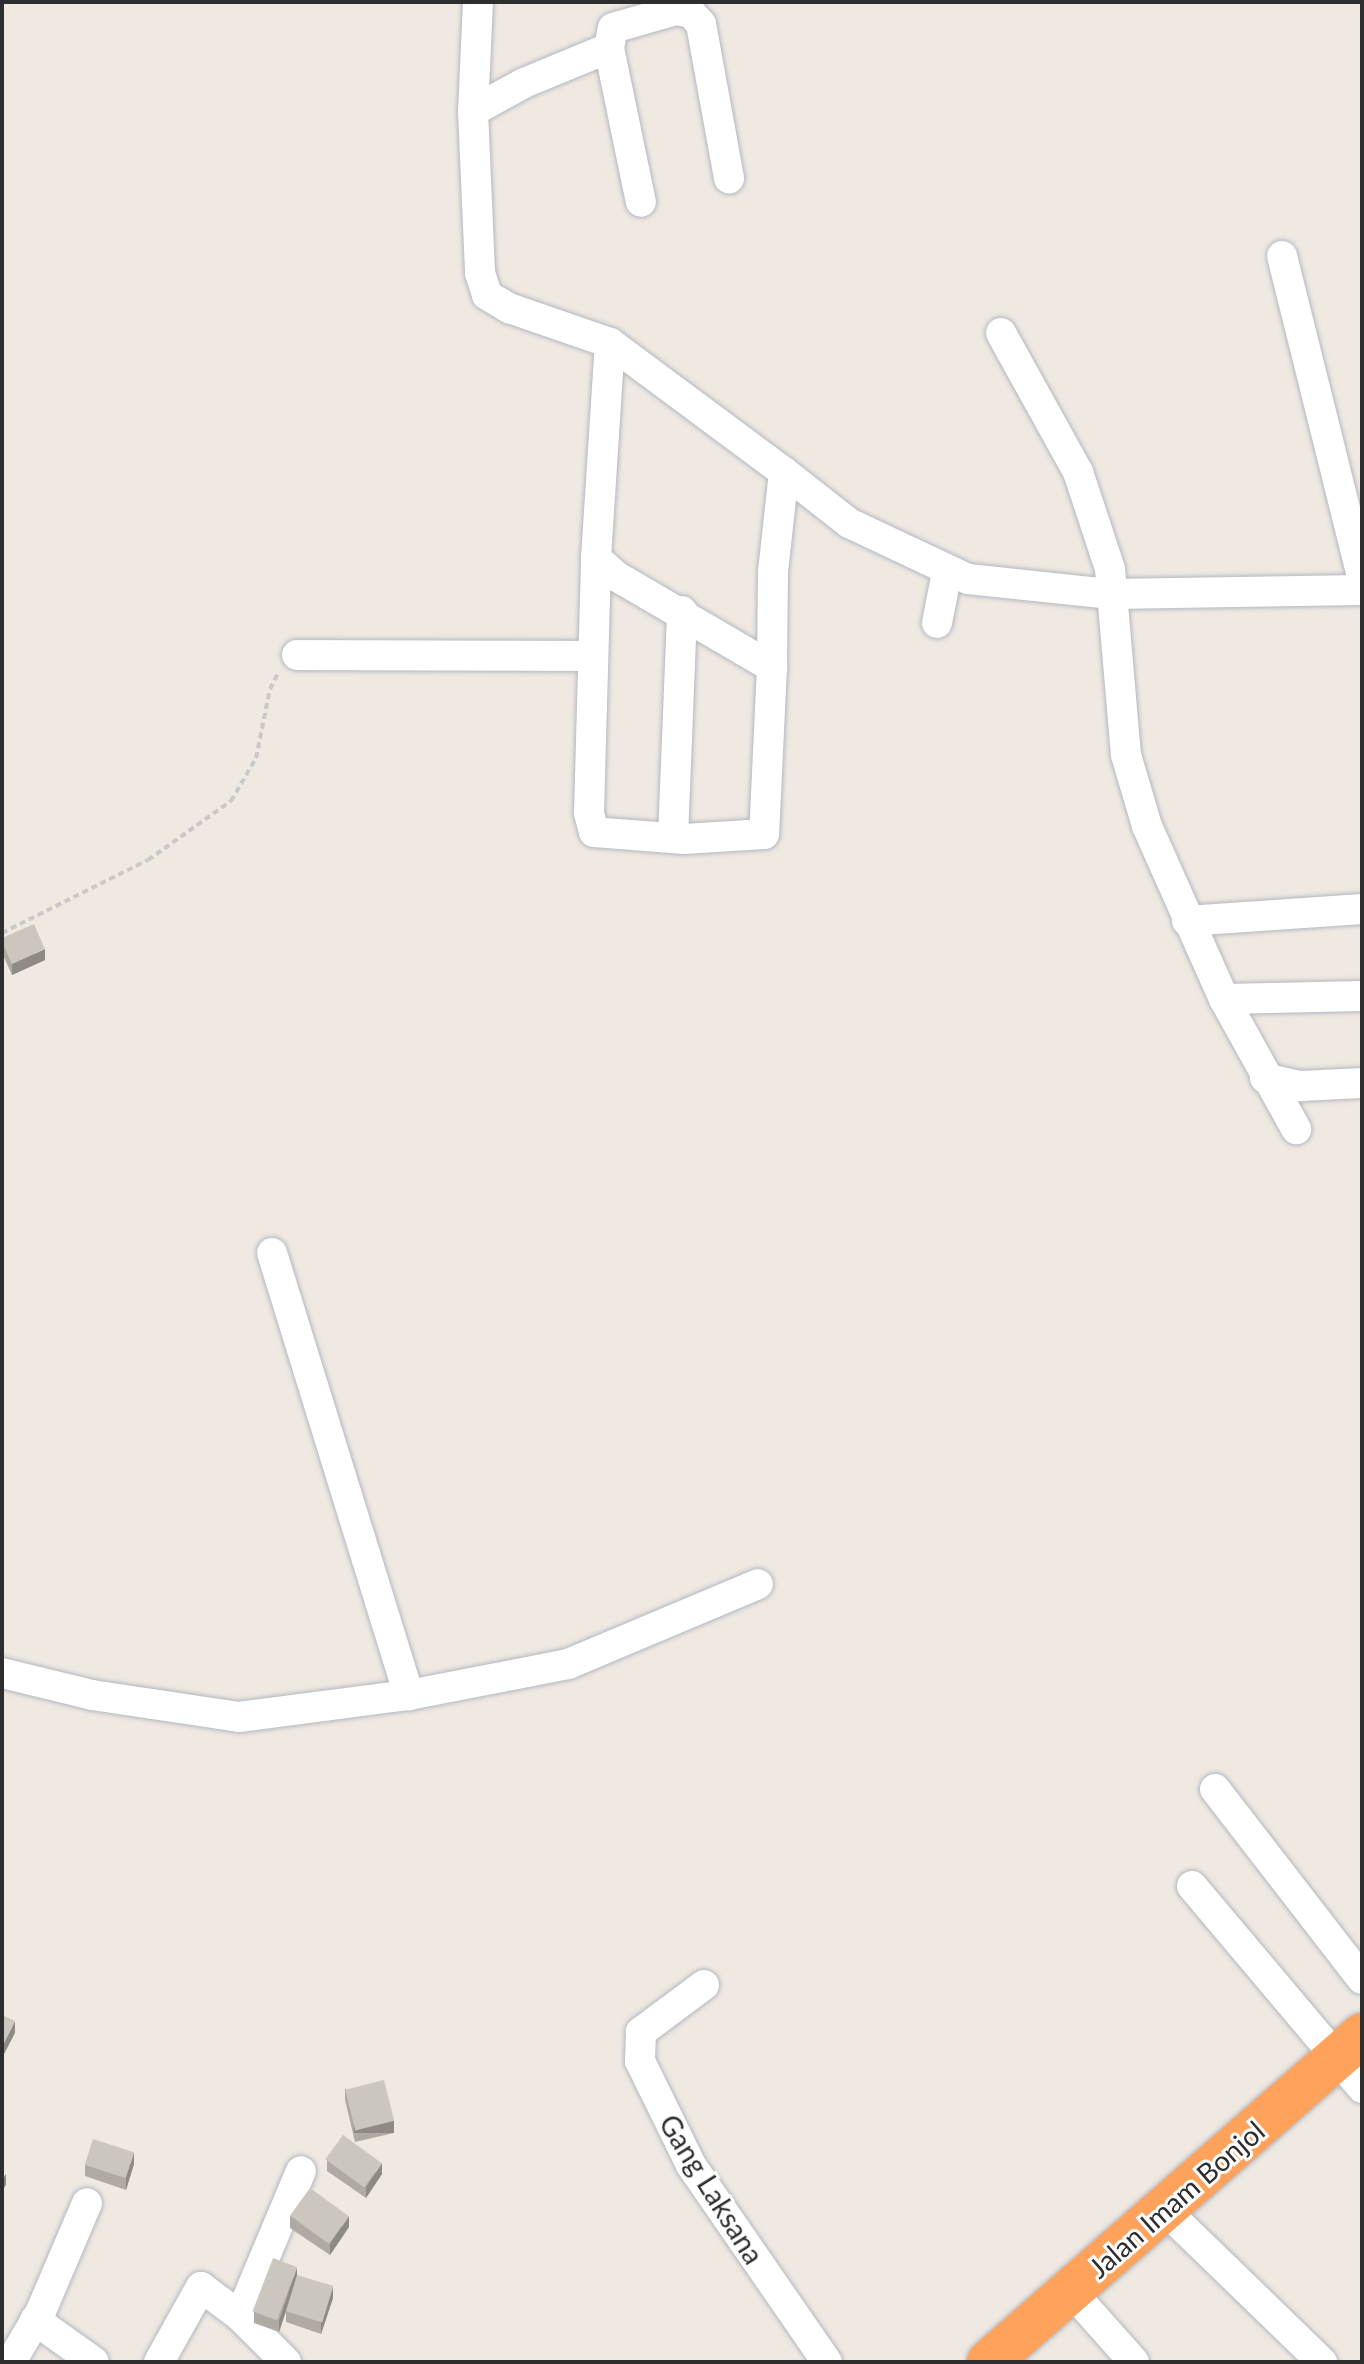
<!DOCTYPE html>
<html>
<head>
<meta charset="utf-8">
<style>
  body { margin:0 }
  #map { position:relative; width:1364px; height:2364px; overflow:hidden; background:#efe9e1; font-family:Lato,sans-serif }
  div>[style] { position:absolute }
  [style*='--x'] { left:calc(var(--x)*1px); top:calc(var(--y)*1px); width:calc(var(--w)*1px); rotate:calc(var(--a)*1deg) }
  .path>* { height:4px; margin-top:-2px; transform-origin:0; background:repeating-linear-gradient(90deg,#c9c9c9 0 6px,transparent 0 10px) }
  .roads { filter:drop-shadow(0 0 2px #b4b7c1) drop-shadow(0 0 2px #b4b7c1) }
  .minor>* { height:30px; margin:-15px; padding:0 15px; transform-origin:15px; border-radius:15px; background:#fff }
  .highway>* { height:44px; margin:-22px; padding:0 22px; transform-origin:22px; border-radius:22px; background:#ffa35c }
  .wall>* { inset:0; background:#afaba4 }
  .shaded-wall>* { inset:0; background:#8e8b86; transform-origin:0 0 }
  .building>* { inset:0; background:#cbc7bf; transform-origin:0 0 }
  span { translate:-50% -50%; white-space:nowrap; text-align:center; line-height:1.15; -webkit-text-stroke:6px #fff; paint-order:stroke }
  .street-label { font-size:28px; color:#2e2e2e }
  .frame { position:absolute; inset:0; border:4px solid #2e2e2e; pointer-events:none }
</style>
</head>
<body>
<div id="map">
  <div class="path">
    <i style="--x:2;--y:933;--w:163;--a:-26.6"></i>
    <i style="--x:148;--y:860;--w:102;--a:-35.4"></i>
    <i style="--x:231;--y:801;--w:50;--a:-59.8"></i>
    <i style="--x:256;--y:758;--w:70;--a:-78.5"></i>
    <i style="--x:270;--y:689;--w:20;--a:-63"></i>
  </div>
  <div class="roads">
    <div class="minor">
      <i style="--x:478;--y:2;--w:109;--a:92.6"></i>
      <i style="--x:473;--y:111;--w:162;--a:87.5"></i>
      <i style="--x:480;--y:273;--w:23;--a:72"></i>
      <i style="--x:487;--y:295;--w:26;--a:31"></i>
      <i style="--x:509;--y:308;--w:107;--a:19.1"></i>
      <i style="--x:610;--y:343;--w:217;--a:36.6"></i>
      <i style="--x:784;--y:472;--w:101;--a:96.3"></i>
      <i style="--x:773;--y:572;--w:95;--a:90.6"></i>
      <i style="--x:772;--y:667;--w:167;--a:92.7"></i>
      <i style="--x:764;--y:834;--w:80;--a:176.4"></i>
      <i style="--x:684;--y:839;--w:90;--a:-175.6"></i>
      <i style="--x:594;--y:832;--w:20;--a:-105"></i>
      <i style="--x:589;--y:813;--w:255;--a:-88.4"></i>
      <i style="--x:596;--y:558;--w:27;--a:42"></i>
      <i style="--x:616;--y:576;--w:181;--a:30.3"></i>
      <i style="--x:609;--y:48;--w:157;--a:78.3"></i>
      <i style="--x:473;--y:111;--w:58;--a:-28.8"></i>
      <i style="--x:524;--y:83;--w:92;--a:-22.4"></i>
      <i style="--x:609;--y:48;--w:20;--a:-79"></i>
      <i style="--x:613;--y:28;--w:66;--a:-15.9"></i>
      <i style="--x:676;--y:10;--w:15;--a:11"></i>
      <i style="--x:691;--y:13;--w:15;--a:48"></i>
      <i style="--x:701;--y:24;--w:157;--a:79.7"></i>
      <i style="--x:1282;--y:256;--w:331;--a:76"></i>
      <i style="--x:1001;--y:333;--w:159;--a:61"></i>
      <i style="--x:1078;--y:472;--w:102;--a:71.7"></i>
      <i style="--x:1110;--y:569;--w:187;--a:85.1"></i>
      <i style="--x:1126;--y:755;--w:74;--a:73.5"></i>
      <i style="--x:1147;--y:826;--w:189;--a:66"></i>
      <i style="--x:1224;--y:999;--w:149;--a:61"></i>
      <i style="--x:784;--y:472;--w:83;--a:38.1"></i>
      <i style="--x:849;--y:523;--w:132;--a:25.2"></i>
      <i style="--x:968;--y:579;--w:144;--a:6"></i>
      <i style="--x:1111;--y:594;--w:251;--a:-0.9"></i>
      <i style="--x:596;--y:558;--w:215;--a:-86.3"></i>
      <i style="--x:937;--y:623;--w:52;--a:-78.9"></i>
      <i style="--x:297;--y:655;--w:296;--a:0.2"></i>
      <i style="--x:673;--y:838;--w:227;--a:-87.7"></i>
      <i style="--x:1187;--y:921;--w:175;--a:-3.9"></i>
      <i style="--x:1224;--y:999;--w:138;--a:-1.2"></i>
      <i style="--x:1265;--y:1078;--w:37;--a:13"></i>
      <i style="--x:1301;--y:1086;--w:61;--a:-2.8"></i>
      <i style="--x:272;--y:1253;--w:463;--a:72.8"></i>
      <i style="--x:2;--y:1673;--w:93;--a:13.7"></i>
      <i style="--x:92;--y:1695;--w:149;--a:8.5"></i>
      <i style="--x:239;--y:1717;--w:171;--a:-7.4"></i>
      <i style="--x:409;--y:1695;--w:162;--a:-11"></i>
      <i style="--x:568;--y:1664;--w:206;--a:-22.8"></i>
      <i style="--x:1215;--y:1789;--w:240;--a:52.3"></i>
      <i style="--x:1192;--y:1886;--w:264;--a:49.9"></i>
      <i style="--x:704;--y:1985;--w:79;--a:143.3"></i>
      <i style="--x:641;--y:2032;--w:29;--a:92"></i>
      <i style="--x:640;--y:2061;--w:116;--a:63.9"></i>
      <i style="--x:691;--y:2165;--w:239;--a:55.4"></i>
      <i style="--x:1165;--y:2210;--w:219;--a:44.1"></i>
      <i style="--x:1070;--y:2290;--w:96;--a:48.4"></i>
      <i style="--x:35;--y:2320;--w:72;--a:35.4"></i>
      <i style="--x:11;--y:2362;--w:59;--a:-59.5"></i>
      <i style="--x:41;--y:2311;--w:117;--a:-66.9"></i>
      <i style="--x:159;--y:2362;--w:86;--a:-60.8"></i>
      <i style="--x:201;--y:2287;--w:49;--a:36.6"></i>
      <i style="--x:286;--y:2362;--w:65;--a:-135"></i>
      <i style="--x:240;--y:2316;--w:157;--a:-67.2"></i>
    </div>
    <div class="highway">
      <i style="--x:989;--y:2362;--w:496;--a:-41.2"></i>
    </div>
  </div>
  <div class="wall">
    <i style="clip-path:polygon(2px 938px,45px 960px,12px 975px,2px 953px)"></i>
    <i style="clip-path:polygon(345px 2088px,394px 2133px,355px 2142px,345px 2100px)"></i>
    <i style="clip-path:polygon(327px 2160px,382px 2174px,366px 2198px,327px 2171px)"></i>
    <i style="clip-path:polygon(134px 2164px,126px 2190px,85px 2176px,85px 2165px)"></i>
    <i style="clip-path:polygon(290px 2216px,349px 2227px,330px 2255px,290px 2228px)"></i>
    <i style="clip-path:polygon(297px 2275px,333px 2298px,321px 2334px,286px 2322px,286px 2311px,279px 2332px,254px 2323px,254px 2312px)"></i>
  </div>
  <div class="shaded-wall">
    <i style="clip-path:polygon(45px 949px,45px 960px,12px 975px,12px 964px)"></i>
    <i style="clip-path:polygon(15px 2021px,15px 2033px,2px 2058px,2px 2047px)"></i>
    <i style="left:394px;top:2121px;width:12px;height:40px;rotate:90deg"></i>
    <i style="clip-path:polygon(134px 2152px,134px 2164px,126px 2190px,126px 2178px)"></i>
    <i style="clip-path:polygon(382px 2163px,382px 2174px,366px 2198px,366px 2187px)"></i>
    <i style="clip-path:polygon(6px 2174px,6px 2185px,2px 2191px,2px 2180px)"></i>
    <i style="clip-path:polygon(349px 2216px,349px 2227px,330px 2255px,330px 2244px)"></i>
    <i style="clip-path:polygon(297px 2267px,297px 2278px,279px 2332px,279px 2321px)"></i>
    <i style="clip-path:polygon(333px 2286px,333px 2298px,321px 2334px,321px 2322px)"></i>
  </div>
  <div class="building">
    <i style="clip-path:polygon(34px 924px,45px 949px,12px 964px,2px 942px,2px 938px)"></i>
    <i style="clip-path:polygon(2px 2015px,15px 2021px,2px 2047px)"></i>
    <i style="left:384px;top:2080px;width:42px;height:40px;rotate:76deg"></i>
    <i style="left:343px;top:2135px;width:48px;height:30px;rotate:36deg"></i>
    <i style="left:93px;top:2139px;width:43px;height:27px;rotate:18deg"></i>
    <i style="left:310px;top:2188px;width:48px;height:34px;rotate:36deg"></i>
    <i style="left:273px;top:2258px;width:26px;height:57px;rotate:21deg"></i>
    <i style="left:297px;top:2275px;width:38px;height:38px;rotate:17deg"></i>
  </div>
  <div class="street-label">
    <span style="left:712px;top:2189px;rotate:58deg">Gang Laksana</span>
    <span style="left:1176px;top:2199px;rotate:-41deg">Jalan Imam Bonjol</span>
  </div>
  <div class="frame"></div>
</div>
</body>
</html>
